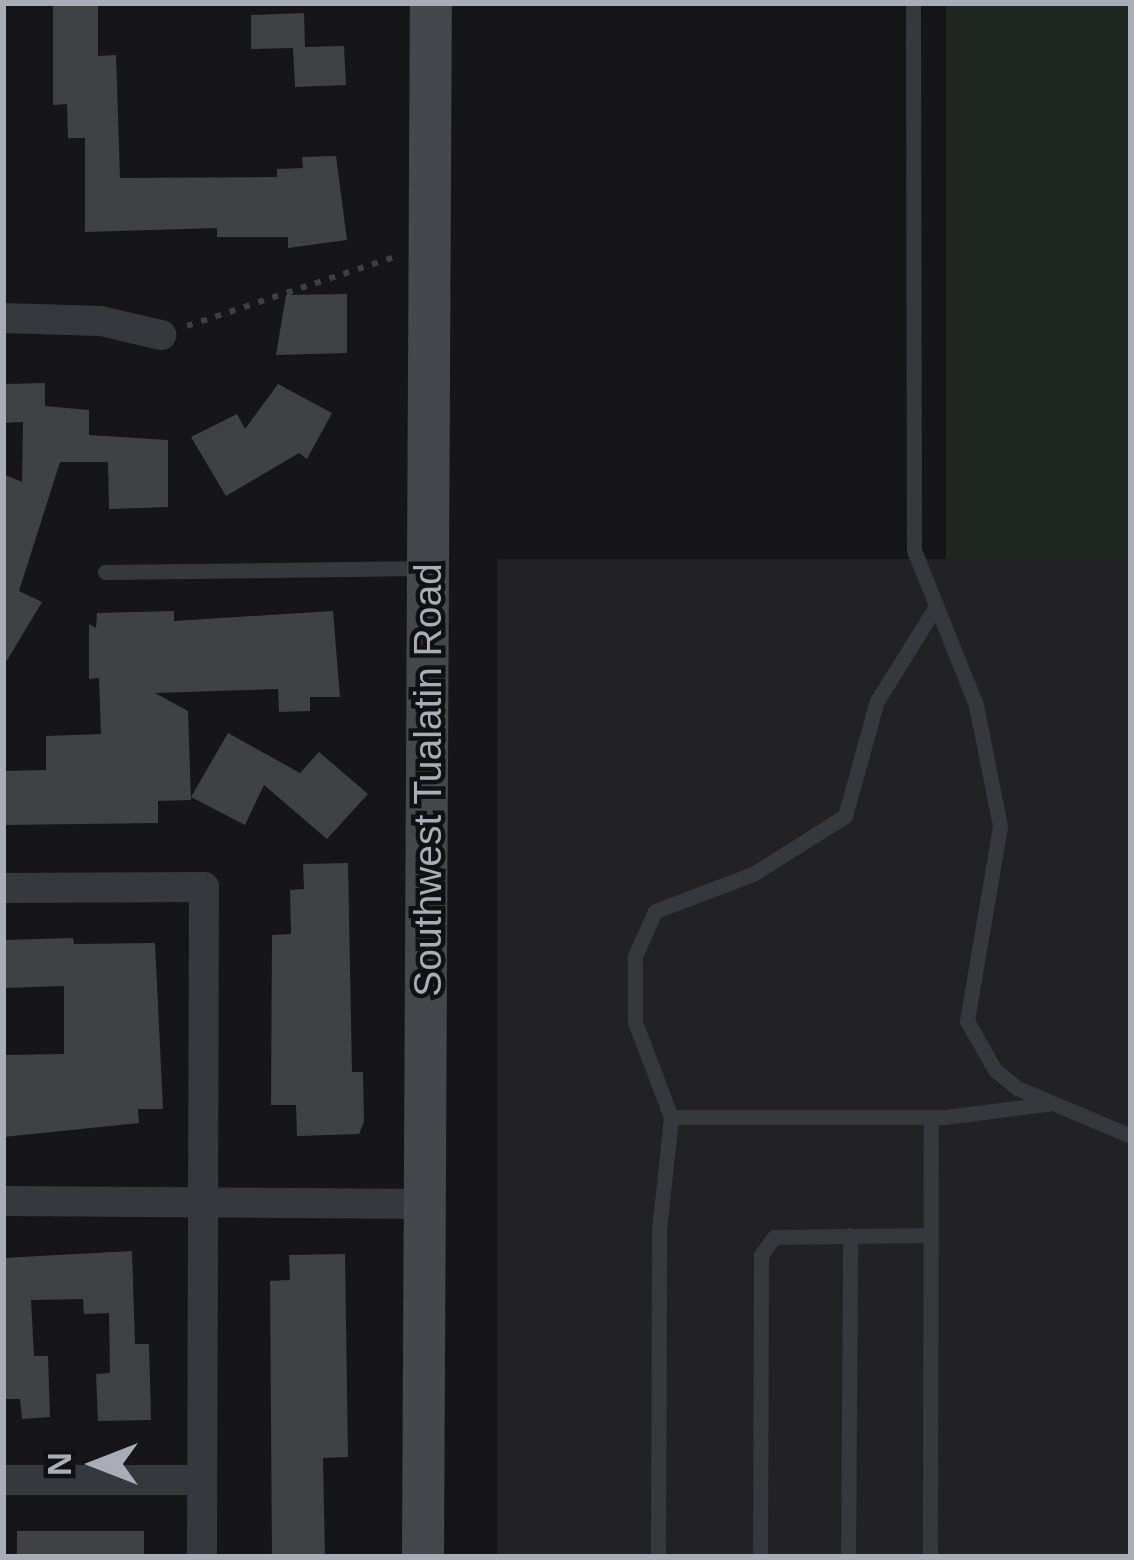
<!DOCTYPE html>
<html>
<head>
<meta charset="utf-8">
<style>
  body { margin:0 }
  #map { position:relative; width:1134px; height:1560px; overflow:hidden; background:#161618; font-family:Helvetica,sans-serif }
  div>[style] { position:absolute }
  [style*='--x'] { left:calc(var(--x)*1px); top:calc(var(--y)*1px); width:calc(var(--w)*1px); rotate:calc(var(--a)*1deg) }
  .built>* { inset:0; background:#222225; transform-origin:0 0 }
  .green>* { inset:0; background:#1e261f; transform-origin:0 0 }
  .building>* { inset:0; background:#404145; transform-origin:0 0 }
  .path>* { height:6px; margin-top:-3px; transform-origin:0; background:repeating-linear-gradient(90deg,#3d3f44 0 6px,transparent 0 15px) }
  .lane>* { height:15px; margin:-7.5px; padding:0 7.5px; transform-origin:7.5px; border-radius:7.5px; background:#37383d }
  .street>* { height:30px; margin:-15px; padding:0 15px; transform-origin:15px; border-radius:15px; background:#37383d }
  .secondary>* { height:42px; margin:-21px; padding:0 21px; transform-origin:21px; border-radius:21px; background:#45474d }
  span { translate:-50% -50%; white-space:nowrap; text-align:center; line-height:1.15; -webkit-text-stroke:9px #111113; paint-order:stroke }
  .street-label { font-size:39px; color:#a8adb8 }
  .frame { position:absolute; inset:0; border:6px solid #a8adb8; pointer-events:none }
  .north { position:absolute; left:36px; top:1404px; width:120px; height:120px; -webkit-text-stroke:9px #111113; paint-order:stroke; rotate:270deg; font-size:33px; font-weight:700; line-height:48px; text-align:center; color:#a8adb8 }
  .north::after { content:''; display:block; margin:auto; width:42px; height:54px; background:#a8adb8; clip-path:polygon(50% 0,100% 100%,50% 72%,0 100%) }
</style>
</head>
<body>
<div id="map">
  <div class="built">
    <i style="left:497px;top:559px;width:634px;height:998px"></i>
  </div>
  <div class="green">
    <i style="left:946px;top:3px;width:185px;height:556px"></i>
  </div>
  <div class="building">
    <i style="clip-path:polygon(53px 3px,98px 3px,98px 56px,116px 55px,120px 178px,277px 177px,277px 169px,303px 168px,302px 157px,336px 156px,347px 240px,288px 248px,288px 237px,217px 237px,217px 228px,85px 232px,85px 138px,68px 138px,67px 104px,53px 105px)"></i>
    <i style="clip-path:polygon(304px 13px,305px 47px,344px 46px,346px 85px,295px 87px,293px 48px,251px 49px,251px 15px)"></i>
    <i style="clip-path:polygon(347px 294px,347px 353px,276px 355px,286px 295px)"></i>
    <i style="clip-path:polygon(45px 383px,45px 406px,89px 410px,89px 435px,168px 440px,168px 507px,109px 509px,108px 462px,60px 462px,19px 591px,42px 602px,3px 667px,3px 474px,22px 482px,23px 422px,3px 423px,3px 384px)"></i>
    <i style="clip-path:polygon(278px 384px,332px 413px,307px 459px,299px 453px,226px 496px,191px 437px,237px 414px,245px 429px)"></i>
    <i style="clip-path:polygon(174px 611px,174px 621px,333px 611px,340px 697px,310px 697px,310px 711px,279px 712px,278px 689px,155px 693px,188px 711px,191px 800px,158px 801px,158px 823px,3px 825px,3px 771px,46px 770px,46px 736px,101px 734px,99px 678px,89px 679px,89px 624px,96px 628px,97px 613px)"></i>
    <i style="clip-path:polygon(228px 733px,300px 773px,319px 752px,368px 794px,327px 839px,264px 785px,245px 825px,191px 797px)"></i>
    <i style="clip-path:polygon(348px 863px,352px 1072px,363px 1072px,364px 1122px,359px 1134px,297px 1136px,296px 1105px,271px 1105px,272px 935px,291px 934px,290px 890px,304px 889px,303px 864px)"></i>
    <i style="clip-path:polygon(73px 938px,74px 944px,155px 943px,163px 1109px,138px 1109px,139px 1123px,3px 1137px,3px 1055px,64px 1054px,64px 986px,3px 988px,3px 940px)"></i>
    <i style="clip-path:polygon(132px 1251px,135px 1344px,149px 1344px,151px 1420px,98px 1421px,96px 1374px,110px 1373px,109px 1313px,84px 1314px,83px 1299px,31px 1300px,34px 1356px,48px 1356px,50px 1417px,22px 1419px,20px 1399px,3px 1399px,3px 1258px)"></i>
    <i style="clip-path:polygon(345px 1254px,348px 1457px,323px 1458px,325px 1557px,272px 1557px,270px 1281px,290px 1280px,289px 1255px)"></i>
    <i style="left:17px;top:1531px;width:127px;height:26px"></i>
  </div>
  <div class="path">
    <i style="--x:187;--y:326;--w:221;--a:-18.4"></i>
  </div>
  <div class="lane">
    <i style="--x:913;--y:3;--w:547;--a:89.9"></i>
    <i style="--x:914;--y:550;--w:167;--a:68.2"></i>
    <i style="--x:976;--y:705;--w:123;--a:78.8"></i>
    <i style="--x:1000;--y:826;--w:198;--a:99.6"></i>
    <i style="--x:967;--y:1021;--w:56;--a:60.3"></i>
    <i style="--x:995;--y:1070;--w:28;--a:39"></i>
    <i style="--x:1017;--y:1088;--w:124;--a:22.8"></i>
    <i style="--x:105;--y:572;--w:320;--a:-0.7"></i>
    <i style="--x:671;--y:1117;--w:102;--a:-110.8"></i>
    <i style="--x:635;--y:1022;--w:66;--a:-90"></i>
    <i style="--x:635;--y:956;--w:49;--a:-66"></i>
    <i style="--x:655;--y:911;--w:105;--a:-20.7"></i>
    <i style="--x:753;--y:874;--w:109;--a:-32.2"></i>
    <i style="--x:845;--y:816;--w:119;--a:-74.5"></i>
    <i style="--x:877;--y:701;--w:110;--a:-58.1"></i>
    <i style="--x:658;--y:1557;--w:327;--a:-89.8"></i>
    <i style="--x:659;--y:1230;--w:114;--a:-83.9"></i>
    <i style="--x:671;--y:1117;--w:274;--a:0"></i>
    <i style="--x:945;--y:1117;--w:103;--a:-7.3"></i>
    <i style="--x:760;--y:1557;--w:302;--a:-89.8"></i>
    <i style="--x:761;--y:1255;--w:22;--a:-54"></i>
    <i style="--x:774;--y:1237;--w:156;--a:-0.7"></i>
    <i style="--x:848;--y:1557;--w:322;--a:-89.6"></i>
    <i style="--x:930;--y:1557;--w:440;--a:-89.9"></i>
  </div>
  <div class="street">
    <i style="--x:3;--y:318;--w:98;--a:1.8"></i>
    <i style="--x:101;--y:321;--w:62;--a:13.1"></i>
    <i style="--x:3;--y:888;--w:201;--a:-0.3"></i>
    <i style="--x:204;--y:887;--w:670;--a:90.17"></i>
    <i style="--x:3;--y:1201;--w:422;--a:0.4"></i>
    <i style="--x:3;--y:1480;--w:199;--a:0"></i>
  </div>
  <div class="secondary">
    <i style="--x:423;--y:1557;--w:1554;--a:-89.71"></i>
  </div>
  <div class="street-label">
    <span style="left:428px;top:780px;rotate:-90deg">Southwest Tualatin Road</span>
  </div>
  <div class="frame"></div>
  <div class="north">N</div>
</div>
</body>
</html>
